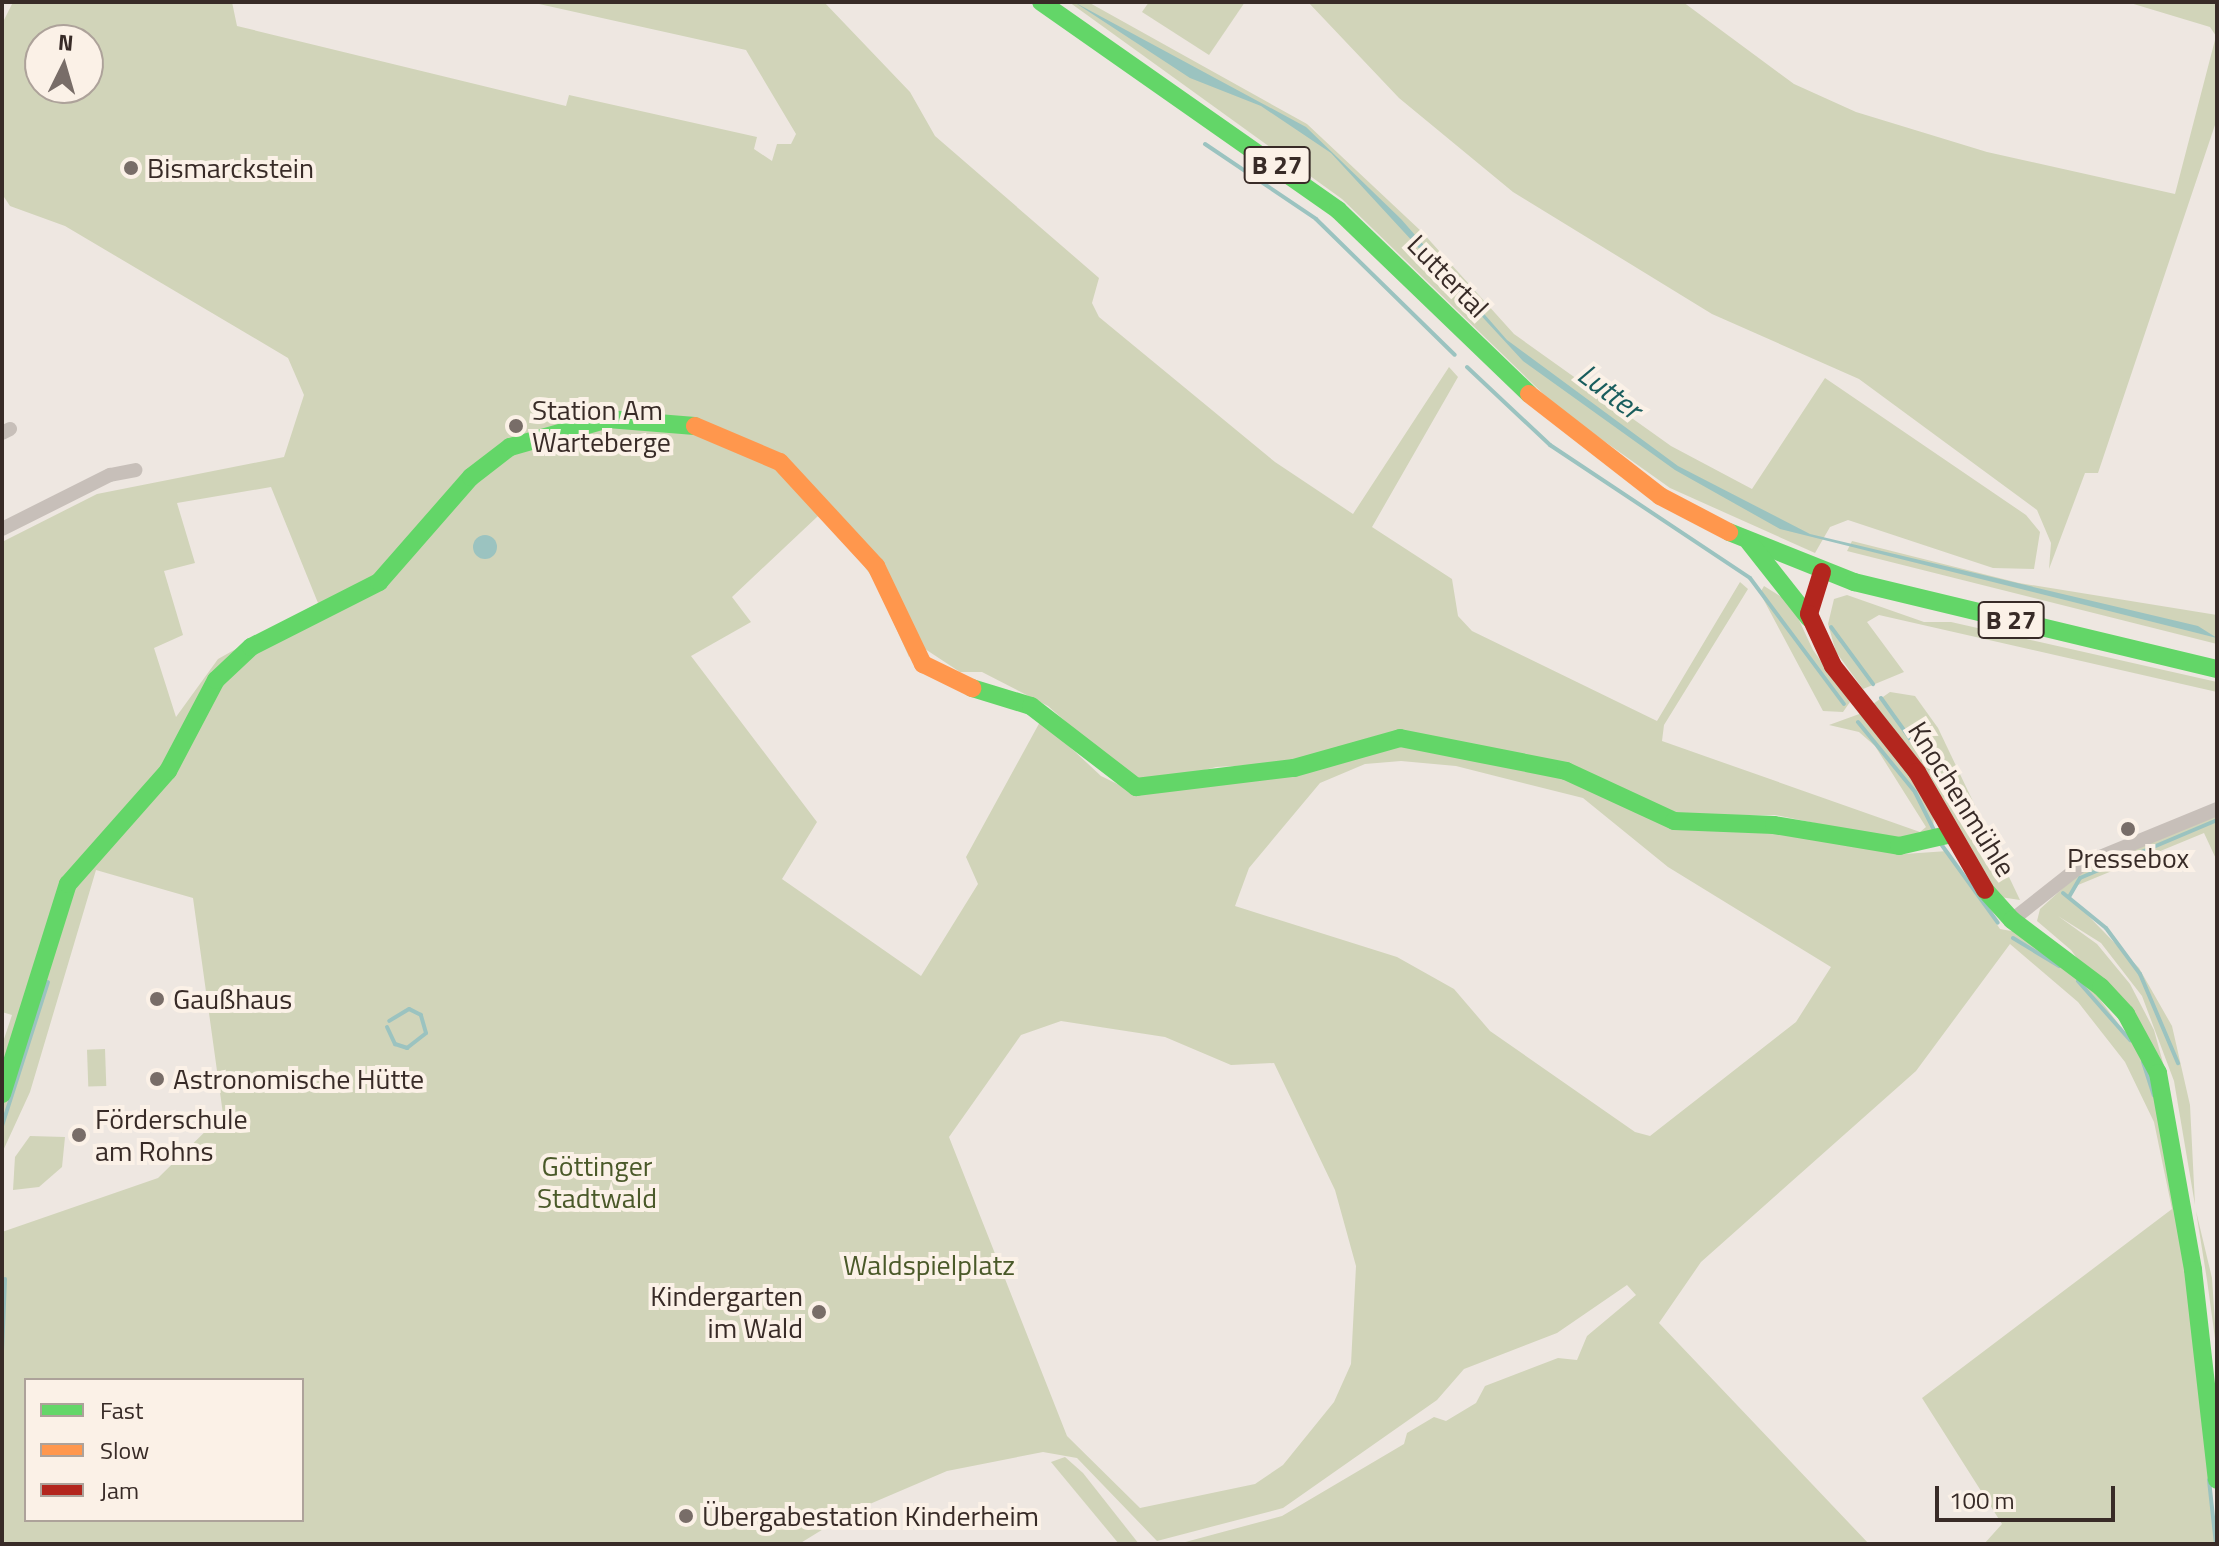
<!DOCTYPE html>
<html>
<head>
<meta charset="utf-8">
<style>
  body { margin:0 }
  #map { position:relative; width:2219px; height:1546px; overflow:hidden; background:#eee7e1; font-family:"Titillium Web",sans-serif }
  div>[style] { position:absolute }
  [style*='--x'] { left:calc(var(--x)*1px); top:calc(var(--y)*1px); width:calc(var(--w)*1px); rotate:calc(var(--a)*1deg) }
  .green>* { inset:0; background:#d1d4b9; transform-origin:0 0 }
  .water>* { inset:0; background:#9bc3c0 }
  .round { border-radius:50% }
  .stream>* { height:4px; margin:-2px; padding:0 2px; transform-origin:2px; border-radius:2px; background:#9bc3c0 }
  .street>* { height:14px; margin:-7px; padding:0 7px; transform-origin:7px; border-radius:7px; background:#c7bfb9 }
  .fast>* { height:18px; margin:-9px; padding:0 9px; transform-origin:9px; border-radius:9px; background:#63d668 }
  .slow>* { height:18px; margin:-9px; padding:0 9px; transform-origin:9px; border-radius:9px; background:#ff974d }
  .jam>* { height:18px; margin:-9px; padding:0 9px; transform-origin:9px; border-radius:9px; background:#b3261e }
  .dots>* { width:22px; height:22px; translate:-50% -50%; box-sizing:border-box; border:4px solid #fbf1e7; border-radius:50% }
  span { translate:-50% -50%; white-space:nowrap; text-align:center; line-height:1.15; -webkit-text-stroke:8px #fbf1e7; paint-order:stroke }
  .shield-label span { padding:2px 6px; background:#fbf1e7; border:2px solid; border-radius:6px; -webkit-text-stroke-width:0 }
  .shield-label { font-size:26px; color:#382b27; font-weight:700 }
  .poi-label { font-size:28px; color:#382b27 }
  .left { translate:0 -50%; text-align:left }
  .right { translate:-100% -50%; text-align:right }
  .street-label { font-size:28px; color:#382b27 }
  .park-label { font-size:28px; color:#4a5929 }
  .water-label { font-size:30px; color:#195d5d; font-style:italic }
  .frame { position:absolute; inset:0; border:4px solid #382b27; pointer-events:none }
  .legend { position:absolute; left:24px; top:1378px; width:280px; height:144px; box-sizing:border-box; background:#fbf1e7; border:2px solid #ada29a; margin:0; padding:10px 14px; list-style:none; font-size:24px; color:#382b27 }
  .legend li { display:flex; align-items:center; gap:16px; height:40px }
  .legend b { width:40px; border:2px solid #ada29a }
  .north { position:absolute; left:24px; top:24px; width:80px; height:80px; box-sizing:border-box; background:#fbf1e7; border:2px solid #ada29a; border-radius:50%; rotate:5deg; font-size:22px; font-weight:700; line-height:32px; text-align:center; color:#382b27 }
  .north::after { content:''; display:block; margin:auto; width:28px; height:36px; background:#786d68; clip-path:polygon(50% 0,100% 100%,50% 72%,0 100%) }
  .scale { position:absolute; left:1935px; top:1486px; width:180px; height:36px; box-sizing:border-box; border:4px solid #382b27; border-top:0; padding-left:10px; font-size:24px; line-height:28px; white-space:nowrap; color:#382b27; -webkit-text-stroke:6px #fbf1e7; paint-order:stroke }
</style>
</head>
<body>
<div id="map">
  <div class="green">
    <i style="clip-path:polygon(evenodd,13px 2px,232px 2px,237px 26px,566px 106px,569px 95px,757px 137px,754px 149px,772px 161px,777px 144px,791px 144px,796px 134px,746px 50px,530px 2px,824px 2px,910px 92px,935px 136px,1099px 278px,1092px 303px,1099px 317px,1275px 462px,1353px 514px,1449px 367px,1458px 377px,1372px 527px,1452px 579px,1458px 616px,1472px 631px,1657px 721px,1740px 582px,1748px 589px,1664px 725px,1662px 741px,1920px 832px,1926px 827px,1875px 746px,1859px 732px,1829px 725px,1862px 713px,1934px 809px,1933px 833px,1907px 842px,1775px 815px,1681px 816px,1565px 764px,1398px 733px,1289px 763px,1216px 767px,1157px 783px,1132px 780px,1048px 706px,982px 672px,960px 672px,919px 645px,909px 657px,875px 581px,830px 520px,818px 516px,732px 597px,751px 622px,691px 656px,817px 822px,782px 879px,921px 976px,978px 884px,966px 857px,1041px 720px,1101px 776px,1138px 794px,1285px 776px,1374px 746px,1402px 746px,1564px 777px,1666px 826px,1789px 833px,1904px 854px,1948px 851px,2000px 929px,2017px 932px,2089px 985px,2145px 1059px,2162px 1117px,2191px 1287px,2217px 1544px,1984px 1544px,2002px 1524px,1922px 1398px,2172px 1209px,2154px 1122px,2125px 1062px,2078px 1002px,2010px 944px,1916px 1071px,1701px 1262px,1659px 1323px,1869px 1544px,1178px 1544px,1282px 1516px,1404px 1444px,1407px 1433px,1434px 1417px,1446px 1421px,1476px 1403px,1485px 1386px,1558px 1358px,1577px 1360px,1587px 1336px,1636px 1295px,1627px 1285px,1557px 1333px,1464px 1369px,1437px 1400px,1283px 1508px,1157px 1541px,1077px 1458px,1043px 1452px,947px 1471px,851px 1512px,799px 1544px,2px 1544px,2px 1232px,158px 1178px,223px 1114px,193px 898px,96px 870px,30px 1092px,2px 1153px,2px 1045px,12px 1015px,2px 1012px,2px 542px,97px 494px,284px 457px,304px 395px,288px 358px,65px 226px,10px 206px,2px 194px,2px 24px,13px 2px,40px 40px,88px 40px,88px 88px,40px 88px,40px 40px,13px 2px,271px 487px,318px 603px,218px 659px,176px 717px,154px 648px,183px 635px,164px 571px,195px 563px,177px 503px,271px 487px,13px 2px,1401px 761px,1456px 766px,1583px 798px,1668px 867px,1831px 967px,1796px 1022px,1650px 1136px,1635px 1132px,1490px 1031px,1454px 989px,1397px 957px,1235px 906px,1249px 868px,1320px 783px,1365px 764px,1401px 761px,13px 2px,1061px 1021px,1165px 1037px,1231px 1065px,1274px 1063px,1335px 1190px,1356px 1266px,1351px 1364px,1334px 1402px,1283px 1465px,1255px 1484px,1140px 1508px,1067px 1436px,949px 1137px,1021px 1035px,1061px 1021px,13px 2px,26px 1380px,302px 1380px,302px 1520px,26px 1520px,26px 1380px)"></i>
    <i style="clip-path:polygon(1069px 2px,1088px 2px,1307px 124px,1422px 232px,1514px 334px,1671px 446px,1752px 489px,1825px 378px,2026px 515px,2040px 532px,2034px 569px,1993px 568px,1848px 520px,1830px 527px,1815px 553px,1670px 488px,1559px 409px,1342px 199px)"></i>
    <i style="clip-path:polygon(1149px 2px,1245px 2px,1209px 55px,1142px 12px)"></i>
    <i style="clip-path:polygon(1308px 2px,1683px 2px,1794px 84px,1856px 112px,1987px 152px,2175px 194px,2216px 36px,2210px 27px,2127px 2px,2217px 2px,2217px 119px,2098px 473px,2085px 473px,2049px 569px,2051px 543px,2037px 510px,1859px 379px,1712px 314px,1513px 192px,1399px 98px)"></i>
    <i style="clip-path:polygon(1852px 541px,2019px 583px,2217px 615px,2217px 644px,1847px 551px)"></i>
    <i style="clip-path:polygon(1764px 586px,1791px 603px,1813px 650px,1850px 702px,1843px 712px,1823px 711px,1760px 593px)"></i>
    <i style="clip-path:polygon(1847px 595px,1924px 622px,1951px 622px,2217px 682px,2217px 692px,1879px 615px,1867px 622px,1904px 672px,1863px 689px,1836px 652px,1828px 624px,1834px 599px)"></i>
    <i style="clip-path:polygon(1890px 692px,1915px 696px,1938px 728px,2020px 900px,2000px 897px,1873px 704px)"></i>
    <i style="clip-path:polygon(2217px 816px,2217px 861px,2204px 833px,2078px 885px,2070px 897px,2139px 968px,2172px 1026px,2190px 1105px,2195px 1205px,2174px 1081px,2142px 996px,2101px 943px,2058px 916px,2097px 944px,2130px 984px,2154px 1030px,2168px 1081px,2071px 950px,2037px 921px,2040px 909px,2084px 869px)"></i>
    <i style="left:105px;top:1049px;width:37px;height:18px;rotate:88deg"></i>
    <i style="clip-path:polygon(30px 1136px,65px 1137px,62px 1167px,39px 1187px,13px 1190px,15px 1157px)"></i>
    <i style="clip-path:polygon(2196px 1211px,2212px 1278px,2217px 1353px,2207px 1280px)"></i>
    <i style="clip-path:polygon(1065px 1457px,1083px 1473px,1139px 1544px,1119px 1544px,1051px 1462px)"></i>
  </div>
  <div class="water">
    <i style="clip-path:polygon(1074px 2px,1306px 127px,1401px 219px,1507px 340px,1678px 466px,1810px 534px,2198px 626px,2217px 638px,1780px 529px,1675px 470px,1523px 361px,1331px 153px,1261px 106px,1190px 78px)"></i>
    <i class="round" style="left:473px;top:535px;width:24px;height:24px"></i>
  </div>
  <div class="stream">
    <i style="--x:1205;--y:144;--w:134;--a:34"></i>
    <i style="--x:1316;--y:219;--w:194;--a:44.4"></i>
    <i style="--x:1467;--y:367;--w:114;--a:43.2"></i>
    <i style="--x:1550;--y:445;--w:240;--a:33.6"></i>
    <i style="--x:1750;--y:578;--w:157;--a:53.3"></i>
    <i style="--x:1831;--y:627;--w:71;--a:53.6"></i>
    <i style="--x:1881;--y:698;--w:91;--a:54.4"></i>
    <i style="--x:1858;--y:722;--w:90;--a:50.8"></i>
    <i style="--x:1915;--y:792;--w:47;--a:63.4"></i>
    <i style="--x:1941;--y:844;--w:97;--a:54.2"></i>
    <i style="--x:2063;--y:893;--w:55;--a:39.1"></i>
    <i style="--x:2106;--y:928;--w:57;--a:53.5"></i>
    <i style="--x:2140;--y:974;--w:97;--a:66.9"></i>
    <i style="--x:2069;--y:897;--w:22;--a:-60"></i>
    <i style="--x:2080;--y:878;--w:149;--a:-22.9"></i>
    <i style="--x:2013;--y:938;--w:54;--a:31.3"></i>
    <i style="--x:2078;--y:981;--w:79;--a:48.6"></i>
    <i style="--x:387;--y:1027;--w:19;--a:65"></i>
    <i style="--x:395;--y:1044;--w:13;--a:18"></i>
    <i style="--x:407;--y:1048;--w:24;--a:-38"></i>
    <i style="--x:426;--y:1033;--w:19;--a:-106"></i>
    <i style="--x:421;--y:1015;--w:13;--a:-153"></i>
    <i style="--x:409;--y:1009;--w:23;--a:149"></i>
    <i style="--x:2143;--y:1062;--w:35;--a:72"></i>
    <i style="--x:2;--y:1126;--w:151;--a:-72.3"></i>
    <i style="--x:2;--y:1351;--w:72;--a:-87.6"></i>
    <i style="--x:2209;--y:1480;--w:64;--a:83.8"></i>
  </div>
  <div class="street">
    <i style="--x:2;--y:433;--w:9;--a:-27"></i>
    <i style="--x:2;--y:529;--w:121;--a:-26.6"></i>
    <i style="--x:110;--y:475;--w:26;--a:-11"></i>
    <i style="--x:2012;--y:920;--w:90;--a:-38.3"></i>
    <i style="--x:2083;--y:864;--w:145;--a:-22.3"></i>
  </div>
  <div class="fast">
    <i style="--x:1041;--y:2;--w:363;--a:35"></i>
    <i style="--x:1338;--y:210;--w:265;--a:43.9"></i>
    <i style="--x:1729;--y:532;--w:135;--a:21.8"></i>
    <i style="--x:1854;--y:582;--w:373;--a:13.5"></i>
    <i style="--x:1749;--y:542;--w:97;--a:51.7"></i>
    <i style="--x:972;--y:688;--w:62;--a:17"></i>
    <i style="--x:1031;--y:706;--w:133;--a:37.6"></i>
    <i style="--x:1136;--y:787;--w:159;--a:-6.9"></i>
    <i style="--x:1294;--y:768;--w:110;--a:-15.8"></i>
    <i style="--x:1400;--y:738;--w:169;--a:11.2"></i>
    <i style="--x:1566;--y:771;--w:119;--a:24.8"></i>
    <i style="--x:1674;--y:821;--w:100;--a:2.3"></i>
    <i style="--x:1774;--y:825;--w:127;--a:9.5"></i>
    <i style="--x:1899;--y:846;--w:54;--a:-12.8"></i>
    <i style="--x:1985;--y:890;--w:40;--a:48"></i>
    <i style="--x:2012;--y:920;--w:111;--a:37"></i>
    <i style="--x:2101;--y:987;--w:37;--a:47"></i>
    <i style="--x:2126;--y:1014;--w:67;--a:61.5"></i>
    <i style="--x:2158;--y:1073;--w:200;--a:79.9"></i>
    <i style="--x:2193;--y:1270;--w:211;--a:83.5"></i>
    <i style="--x:2;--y:1094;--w:220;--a:-72.6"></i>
    <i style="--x:68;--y:884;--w:151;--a:-48.5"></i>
    <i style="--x:168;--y:771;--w:103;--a:-62.2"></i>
    <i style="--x:216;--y:680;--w:48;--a:-43.3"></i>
    <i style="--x:251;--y:647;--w:144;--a:-26.9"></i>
    <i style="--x:379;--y:582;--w:140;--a:-48.8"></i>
    <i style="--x:471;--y:477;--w:49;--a:-37.6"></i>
    <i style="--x:510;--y:447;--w:102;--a:-15.9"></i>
    <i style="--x:608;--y:419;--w:87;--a:4.6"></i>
  </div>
  <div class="slow">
    <i style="--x:1529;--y:394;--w:166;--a:37.9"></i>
    <i style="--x:1660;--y:496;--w:78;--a:27.6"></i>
    <i style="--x:695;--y:426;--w:92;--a:23"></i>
    <i style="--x:780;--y:462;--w:142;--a:47.3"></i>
    <i style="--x:876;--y:566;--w:109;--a:64.4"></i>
    <i style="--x:923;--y:664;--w:55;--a:26.1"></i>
  </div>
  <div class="jam">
    <i style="--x:1822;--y:572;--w:44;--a:107.2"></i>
    <i style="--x:1809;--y:614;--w:57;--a:65.2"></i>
    <i style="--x:1833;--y:666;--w:135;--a:51.6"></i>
    <i style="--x:1917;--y:772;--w:136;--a:60"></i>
  </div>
  <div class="dots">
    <i style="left:131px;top:168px;background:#786d68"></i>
    <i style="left:516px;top:426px;background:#786d68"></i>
    <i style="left:2128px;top:829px;background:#786d68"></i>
    <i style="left:157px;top:999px;background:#786d68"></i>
    <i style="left:157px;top:1079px;background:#786d68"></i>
    <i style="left:79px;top:1135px;background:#786d68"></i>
    <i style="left:819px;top:1312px;background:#786d68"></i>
    <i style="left:686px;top:1516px;background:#786d68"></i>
  </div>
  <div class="shield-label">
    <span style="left:1277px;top:165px">B 27</span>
    <span style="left:2011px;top:620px">B 27</span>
  </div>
  <div class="poi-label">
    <span class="left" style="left:147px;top:168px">Bismarckstein</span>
    <span class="left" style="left:532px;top:426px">Station Am<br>Warteberge</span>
    <span style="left:2128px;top:858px">Pressebox</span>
    <span class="left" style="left:173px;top:999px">Gaußhaus</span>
    <span class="left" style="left:173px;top:1079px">Astronomische Hütte</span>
    <span class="left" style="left:95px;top:1135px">Förderschule<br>am Rohns</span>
    <span class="right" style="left:803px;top:1312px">Kindergarten<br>im Wald</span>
    <span class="left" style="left:702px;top:1516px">Übergabestation Kinderheim</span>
  </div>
  <div class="street-label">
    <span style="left:1448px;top:276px;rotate:46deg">Luttertal</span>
    <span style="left:1962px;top:799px;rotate:58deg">Knochenmühle</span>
  </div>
  <div class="park-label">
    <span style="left:597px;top:1182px">Göttinger<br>Stadtwald</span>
    <span style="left:929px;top:1265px">Waldspielplatz</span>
  </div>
  <div class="water-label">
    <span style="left:1610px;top:391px;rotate:37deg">Lutter</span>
  </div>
  <div class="frame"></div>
  <ul class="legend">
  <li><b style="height:10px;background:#63d668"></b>Fast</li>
  <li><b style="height:10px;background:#ff974d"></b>Slow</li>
  <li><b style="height:10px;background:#b3261e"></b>Jam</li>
  </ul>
  <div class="north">N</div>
  <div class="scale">100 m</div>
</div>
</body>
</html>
